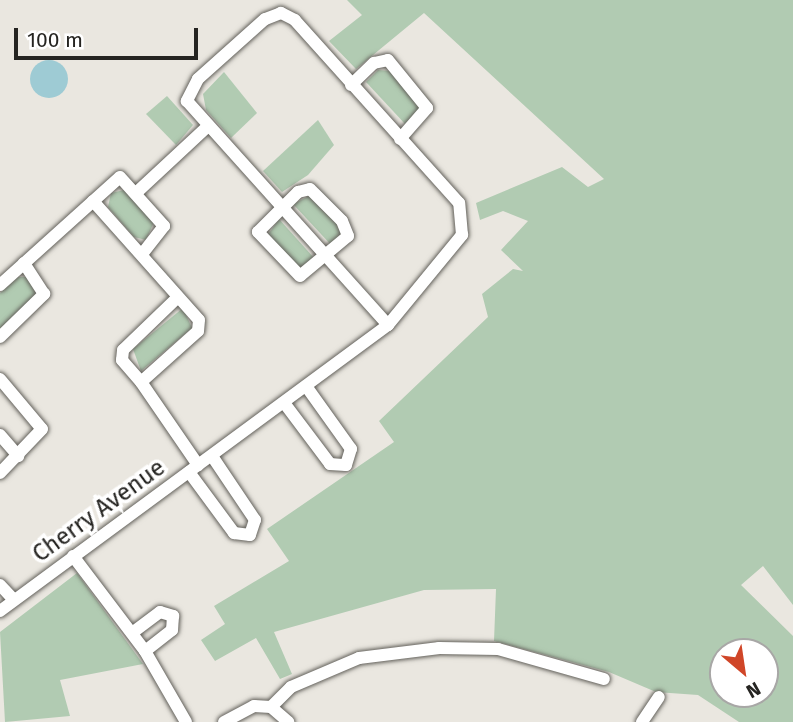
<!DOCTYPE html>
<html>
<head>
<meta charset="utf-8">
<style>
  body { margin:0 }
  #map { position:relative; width:793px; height:722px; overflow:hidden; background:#eae7e0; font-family:"Fira Sans",sans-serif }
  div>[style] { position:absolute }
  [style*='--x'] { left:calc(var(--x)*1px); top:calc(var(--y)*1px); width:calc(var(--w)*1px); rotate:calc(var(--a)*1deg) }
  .green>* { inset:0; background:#b1cbb2 }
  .water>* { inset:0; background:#9ecbd4 }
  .round { border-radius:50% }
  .roads { filter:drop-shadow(0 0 2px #63615b) drop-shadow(0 0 2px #63615b) }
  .street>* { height:12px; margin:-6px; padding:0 6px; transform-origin:6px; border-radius:6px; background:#fff }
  span { translate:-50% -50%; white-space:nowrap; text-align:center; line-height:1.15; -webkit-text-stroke:7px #fff; paint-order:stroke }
  .street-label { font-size:24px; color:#252421 }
  .north { position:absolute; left:709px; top:638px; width:70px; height:70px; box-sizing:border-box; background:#fff; border:2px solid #a8a7a6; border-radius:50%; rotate:151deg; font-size:19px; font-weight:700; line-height:28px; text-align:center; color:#252421 }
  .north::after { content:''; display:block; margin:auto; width:24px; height:32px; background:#d04628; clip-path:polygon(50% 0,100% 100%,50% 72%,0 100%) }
  .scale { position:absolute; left:14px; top:28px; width:184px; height:32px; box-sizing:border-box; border:4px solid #252421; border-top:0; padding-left:9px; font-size:21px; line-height:24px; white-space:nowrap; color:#252421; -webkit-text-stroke:5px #fff; paint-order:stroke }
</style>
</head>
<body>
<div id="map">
  <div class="green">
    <i style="clip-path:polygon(evenodd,347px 0,793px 0,793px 605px,763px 566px,741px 585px,793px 636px,793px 722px,739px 722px,698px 695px,656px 692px,609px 672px,494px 641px,496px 589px,424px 590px,274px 632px,292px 674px,280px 679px,256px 638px,215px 661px,201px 640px,225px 624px,214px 606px,289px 561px,267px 529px,394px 442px,379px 421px,488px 317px,482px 294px,513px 269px,523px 271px,501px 250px,528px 221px,503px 211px,480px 220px,476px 203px,562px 167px,588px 187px,604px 179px,424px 13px,356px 69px,329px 41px,362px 15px,347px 0,723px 652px,765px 652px,765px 694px,723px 694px,723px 652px)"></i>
    <i style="clip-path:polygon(378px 70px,391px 71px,422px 109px,406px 125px,366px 82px)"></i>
    <i style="clip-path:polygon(224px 72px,257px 113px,231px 138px,206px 110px,203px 94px)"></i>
    <i style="clip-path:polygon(167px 96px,193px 125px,176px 145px,146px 114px)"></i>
    <i style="clip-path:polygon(318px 120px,334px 145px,308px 175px,282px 192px,263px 171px)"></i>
    <i style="clip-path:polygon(124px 190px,154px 222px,146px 240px,134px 237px,108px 207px,111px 193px)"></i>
    <i style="clip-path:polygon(313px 194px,343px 232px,333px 247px,293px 204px)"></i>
    <i style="clip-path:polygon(279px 219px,315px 259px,299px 269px,267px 236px)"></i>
    <i style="clip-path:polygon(18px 277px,30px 277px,38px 292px,0 331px,0 293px)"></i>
    <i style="clip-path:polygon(183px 308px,192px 328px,141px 371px,133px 349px)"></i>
    <i style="clip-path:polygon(77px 573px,143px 664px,60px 680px,70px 716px,5px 722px,0 632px)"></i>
  </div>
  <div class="water">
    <i class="round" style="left:30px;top:60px;width:38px;height:38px"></i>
  </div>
  <div class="roads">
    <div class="street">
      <i style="--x:351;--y:85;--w:32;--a:-44"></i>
      <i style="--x:374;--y:63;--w:14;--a:-12"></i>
      <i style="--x:388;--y:60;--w:62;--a:50.9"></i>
      <i style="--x:427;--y:108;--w:41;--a:131.1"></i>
      <i style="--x:310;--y:189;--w:45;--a:45"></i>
      <i style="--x:342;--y:221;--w:16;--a:68"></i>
      <i style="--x:348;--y:236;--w:62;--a:140.2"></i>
      <i style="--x:300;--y:276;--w:61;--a:-133.7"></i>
      <i style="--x:258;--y:232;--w:57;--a:-45"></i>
      <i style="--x:298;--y:192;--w:12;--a:-14"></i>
      <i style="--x:136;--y:193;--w:96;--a:-42.9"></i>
      <i style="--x:93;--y:201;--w:159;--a:48.3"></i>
      <i style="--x:199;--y:320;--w:11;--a:95"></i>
      <i style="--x:198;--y:331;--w:76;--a:138.2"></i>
      <i style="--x:141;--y:382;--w:101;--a:55.5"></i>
      <i style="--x:0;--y:285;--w:161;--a:-42"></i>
      <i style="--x:120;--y:177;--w:66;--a:48.1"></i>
      <i style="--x:164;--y:226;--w:36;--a:128"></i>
      <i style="--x:0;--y:337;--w:62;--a:-44.3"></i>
      <i style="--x:44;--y:294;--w:37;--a:-123"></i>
      <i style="--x:0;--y:379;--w:65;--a:50"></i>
      <i style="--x:42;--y:429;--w:61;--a:133.7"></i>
      <i style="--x:141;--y:382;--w:29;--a:-131"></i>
      <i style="--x:122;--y:360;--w:10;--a:-84"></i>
      <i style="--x:123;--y:350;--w:76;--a:-43.9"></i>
      <i style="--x:285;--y:404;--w:75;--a:53.1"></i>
      <i style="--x:330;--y:464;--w:16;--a:4"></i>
      <i style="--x:346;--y:465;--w:17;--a:-73"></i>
      <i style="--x:351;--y:449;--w:74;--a:-125.6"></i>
      <i style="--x:0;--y:435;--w:28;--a:49"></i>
      <i style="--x:189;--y:472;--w:76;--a:53.6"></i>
      <i style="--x:234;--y:533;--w:16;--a:7"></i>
      <i style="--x:250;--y:535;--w:16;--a:-72"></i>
      <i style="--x:255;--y:520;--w:77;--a:-123.9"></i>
      <i style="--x:73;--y:556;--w:119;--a:52.8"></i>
      <i style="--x:145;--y:651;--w:82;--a:60"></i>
      <i style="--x:0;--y:585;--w:19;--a:47"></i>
      <i style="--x:0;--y:611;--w:482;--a:-36.4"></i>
      <i style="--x:388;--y:325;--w:117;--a:-50.6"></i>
      <i style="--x:462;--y:235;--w:32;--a:-95"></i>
      <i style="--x:459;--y:203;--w:246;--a:-131.9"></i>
      <i style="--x:295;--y:20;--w:16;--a:-153"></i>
      <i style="--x:281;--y:13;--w:17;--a:159"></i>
      <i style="--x:265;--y:19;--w:90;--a:138.2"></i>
      <i style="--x:198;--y:79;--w:25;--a:117"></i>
      <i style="--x:187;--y:101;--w:301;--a:48.1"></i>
      <i style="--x:132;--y:633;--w:35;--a:-37"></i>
      <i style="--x:160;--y:612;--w:14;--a:17"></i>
      <i style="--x:173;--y:616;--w:14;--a:94"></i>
      <i style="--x:172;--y:630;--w:34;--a:142"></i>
      <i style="--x:271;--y:707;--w:28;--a:-45"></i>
      <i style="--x:291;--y:687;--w:74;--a:-23.1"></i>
      <i style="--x:359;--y:658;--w:81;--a:-7.1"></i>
      <i style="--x:439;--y:648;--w:59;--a:1"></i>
      <i style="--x:498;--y:649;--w:110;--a:15.8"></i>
      <i style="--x:224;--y:722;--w:34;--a:-28"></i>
      <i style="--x:254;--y:706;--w:17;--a:3"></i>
      <i style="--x:271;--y:707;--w:23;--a:41"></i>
      <i style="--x:642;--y:722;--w:30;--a:-56"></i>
    </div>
  </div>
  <div class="street-label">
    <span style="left:99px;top:511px;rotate:-36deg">Cherry Avenue</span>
  </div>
  <div class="north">N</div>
  <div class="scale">100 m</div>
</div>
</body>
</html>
